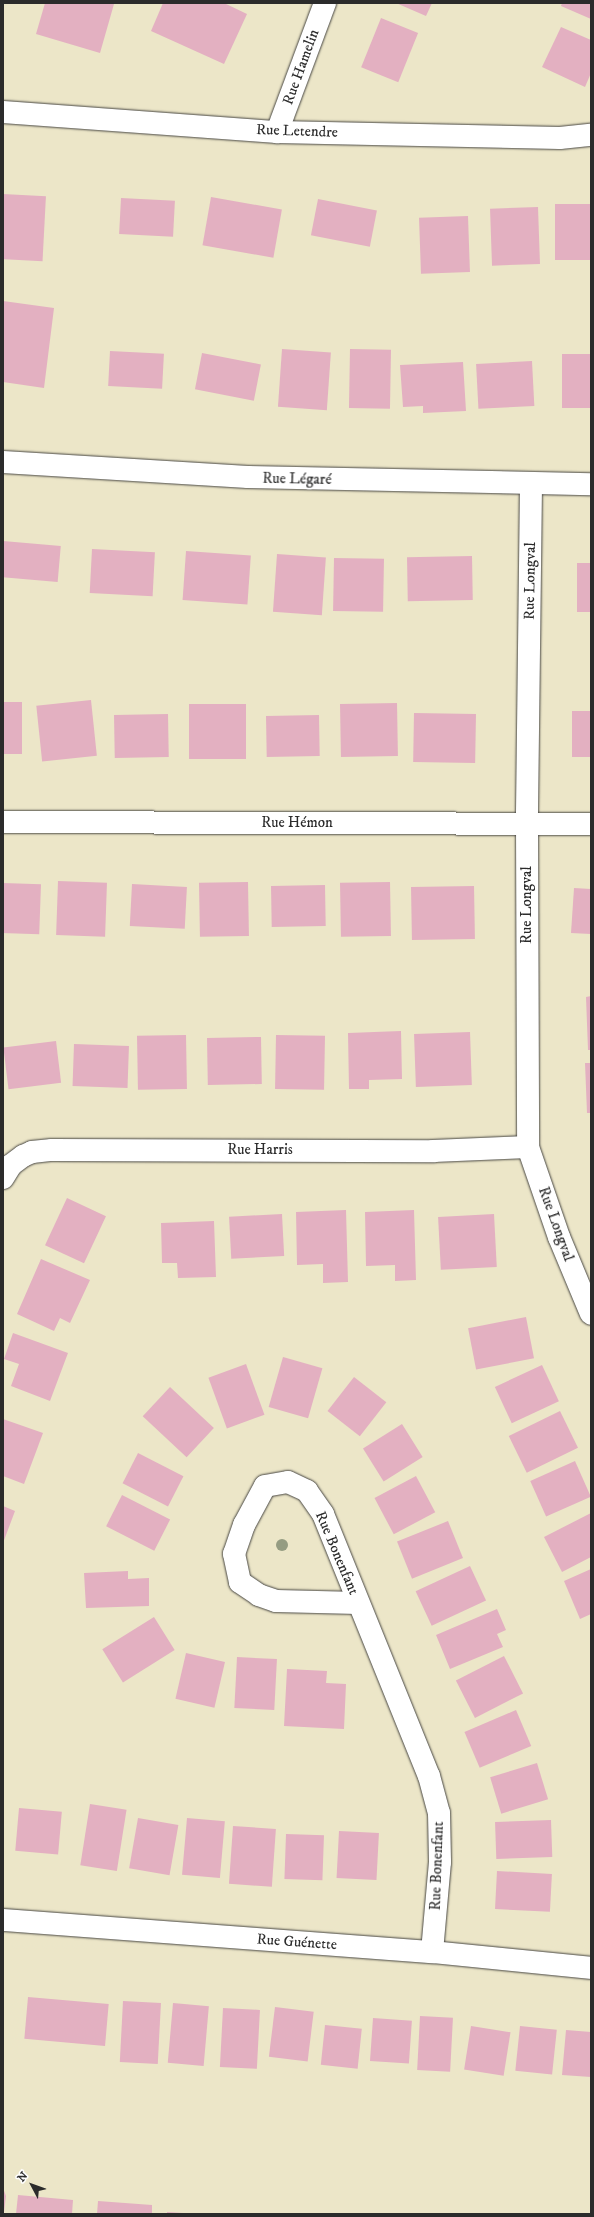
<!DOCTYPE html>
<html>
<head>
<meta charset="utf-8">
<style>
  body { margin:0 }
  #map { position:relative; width:594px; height:2217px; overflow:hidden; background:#ece6c8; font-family:"IM FELL DW Pica",serif }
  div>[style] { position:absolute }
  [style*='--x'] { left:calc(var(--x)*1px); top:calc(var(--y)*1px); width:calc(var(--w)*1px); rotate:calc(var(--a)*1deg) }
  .building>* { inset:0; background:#e3b0c1; transform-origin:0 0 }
  .roads { filter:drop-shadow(0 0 1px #484743) drop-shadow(0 0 1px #484743) }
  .minor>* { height:22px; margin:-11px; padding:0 11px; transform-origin:11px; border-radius:11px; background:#fff }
  .trees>* { width:12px; height:12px; margin:-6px; border-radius:50%; background:#959c82 }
  span { translate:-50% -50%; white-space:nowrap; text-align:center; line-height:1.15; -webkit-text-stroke:3px #fff; paint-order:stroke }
  .street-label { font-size:15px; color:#2b2b2b }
  .frame { position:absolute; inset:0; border:4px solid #2b2b2b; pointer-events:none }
  .north { position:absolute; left:12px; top:2165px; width:40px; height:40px; -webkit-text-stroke:3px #fff; paint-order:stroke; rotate:311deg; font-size:11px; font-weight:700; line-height:16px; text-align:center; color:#2b2b2b }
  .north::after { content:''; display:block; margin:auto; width:14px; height:18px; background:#2b2b2b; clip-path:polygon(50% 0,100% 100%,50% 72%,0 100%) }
</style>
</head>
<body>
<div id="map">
  <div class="building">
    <i style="clip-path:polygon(45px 3px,114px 4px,100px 53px,36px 34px)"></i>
    <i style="clip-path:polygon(163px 3px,224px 3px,247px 14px,224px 64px,151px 31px)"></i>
    <i style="clip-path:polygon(396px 3px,432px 3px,426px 16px)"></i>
    <i style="clip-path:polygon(562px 3px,591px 3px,591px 19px,561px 6px)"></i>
    <i style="left:381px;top:18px;width:40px;height:53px;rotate:22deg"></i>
    <i style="clip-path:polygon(561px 27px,591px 40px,591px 73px,585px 87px,542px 67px)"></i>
    <i style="left:3px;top:194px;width:43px;height:65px;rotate:3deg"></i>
    <i style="left:211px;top:197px;width:72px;height:49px;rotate:10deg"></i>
    <i style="left:121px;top:198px;width:54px;height:36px;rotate:3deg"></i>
    <i style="left:318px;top:199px;width:60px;height:37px;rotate:11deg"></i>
    <i style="left:591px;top:204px;width:56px;height:36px;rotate:90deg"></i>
    <i style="left:538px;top:207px;width:57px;height:48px;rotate:88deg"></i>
    <i style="left:468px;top:216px;width:56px;height:49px;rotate:88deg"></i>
    <i style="clip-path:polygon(3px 301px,54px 308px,44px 388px,3px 382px)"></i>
    <i style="left:282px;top:349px;width:49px;height:58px;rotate:4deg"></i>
    <i style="left:350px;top:349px;width:41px;height:59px;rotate:1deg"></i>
    <i style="left:110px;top:351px;width:54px;height:35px;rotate:3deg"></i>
    <i style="left:202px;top:353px;width:60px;height:37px;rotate:11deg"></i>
    <i style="left:562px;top:354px;width:29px;height:54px"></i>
    <i style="left:532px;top:361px;width:45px;height:56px;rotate:87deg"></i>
    <i style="clip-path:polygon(463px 362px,466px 411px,423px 413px,423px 406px,403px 407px,400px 365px)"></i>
    <i style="left:3px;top:541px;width:58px;height:36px;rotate:5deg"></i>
    <i style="left:92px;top:549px;width:63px;height:44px;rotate:3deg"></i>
    <i style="left:186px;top:551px;width:65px;height:49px;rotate:4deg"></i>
    <i style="left:277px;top:554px;width:49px;height:58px;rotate:4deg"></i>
    <i style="left:472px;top:556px;width:44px;height:65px;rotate:89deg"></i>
    <i style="left:334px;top:558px;width:50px;height:53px;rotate:1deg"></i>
    <i style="left:591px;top:563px;width:49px;height:14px;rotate:90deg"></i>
    <i style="left:91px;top:700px;width:56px;height:55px;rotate:84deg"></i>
    <i style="left:3px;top:702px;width:19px;height:52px"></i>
    <i style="left:397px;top:703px;width:53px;height:57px;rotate:89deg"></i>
    <i style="left:189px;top:704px;width:57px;height:55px"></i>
    <i style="left:572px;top:711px;width:19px;height:46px"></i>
    <i style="left:414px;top:713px;width:62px;height:49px;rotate:1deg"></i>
    <i style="left:168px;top:714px;width:43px;height:54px;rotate:89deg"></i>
    <i style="left:319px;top:715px;width:41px;height:53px;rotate:89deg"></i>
    <i style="left:58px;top:881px;width:49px;height:54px;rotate:2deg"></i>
    <i style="left:248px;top:882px;width:54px;height:49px;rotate:89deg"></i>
    <i style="left:390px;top:882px;width:54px;height:50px;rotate:89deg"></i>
    <i style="left:3px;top:883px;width:38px;height:50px;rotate:2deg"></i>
    <i style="left:132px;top:884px;width:55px;height:42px;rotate:3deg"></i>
    <i style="left:325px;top:885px;width:41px;height:54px;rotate:89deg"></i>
    <i style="left:474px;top:886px;width:53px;height:63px;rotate:89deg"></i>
    <i style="clip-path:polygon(574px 888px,591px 889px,591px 934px,571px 933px)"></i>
    <i style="clip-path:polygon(591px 996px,591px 1050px,588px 1050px,586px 997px)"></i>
    <i style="clip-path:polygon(401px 1031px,402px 1079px,369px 1080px,369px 1089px,349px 1089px,348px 1033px)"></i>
    <i style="left:470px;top:1032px;width:53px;height:56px;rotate:88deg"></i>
    <i style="left:186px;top:1035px;width:54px;height:49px;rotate:89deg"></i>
    <i style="left:276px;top:1035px;width:49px;height:54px;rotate:1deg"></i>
    <i style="left:261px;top:1037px;width:47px;height:54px;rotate:89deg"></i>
    <i style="left:56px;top:1041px;width:42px;height:53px;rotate:83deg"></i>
    <i style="left:74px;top:1044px;width:55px;height:42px;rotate:2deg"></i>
    <i style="clip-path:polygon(585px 1063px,591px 1063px,591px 1113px,587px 1113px)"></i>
    <i style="left:67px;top:1198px;width:43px;height:52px;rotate:25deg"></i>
    <i style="clip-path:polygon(346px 1210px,348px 1282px,323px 1283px,323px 1264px,297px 1265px,296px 1212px)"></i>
    <i style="clip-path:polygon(414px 1210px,416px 1280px,395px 1281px,395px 1265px,366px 1266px,365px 1212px)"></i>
    <i style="left:282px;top:1214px;width:42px;height:53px;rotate:87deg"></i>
    <i style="left:494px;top:1214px;width:53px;height:56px;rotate:87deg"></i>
    <i style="clip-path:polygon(214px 1221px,216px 1277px,178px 1278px,177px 1263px,162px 1263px,161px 1223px)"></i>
    <i style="clip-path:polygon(41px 1259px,90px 1280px,70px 1323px,60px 1318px,54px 1331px,17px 1314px)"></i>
    <i style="left:526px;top:1317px;width:42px;height:59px;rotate:79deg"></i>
    <i style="clip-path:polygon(13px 1333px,68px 1353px,50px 1401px,11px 1386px,19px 1364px,4px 1359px)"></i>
    <i style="left:283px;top:1357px;width:41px;height:52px;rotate:16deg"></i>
    <i style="left:246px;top:1364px;width:54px;height:40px;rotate:70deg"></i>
    <i style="left:542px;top:1365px;width:40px;height:52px;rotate:65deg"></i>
    <i style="left:354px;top:1377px;width:41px;height:43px;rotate:38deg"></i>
    <i style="left:170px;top:1387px;width:60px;height:40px;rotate:43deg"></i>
    <i style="left:560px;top:1411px;width:41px;height:57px;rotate:64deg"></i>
    <i style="clip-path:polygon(3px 1419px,43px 1433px,24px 1484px,3px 1476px)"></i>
    <i style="left:402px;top:1424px;width:39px;height:46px;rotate:58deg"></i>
    <i style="left:138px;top:1453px;width:51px;height:34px;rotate:27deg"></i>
    <i style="left:575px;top:1461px;width:39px;height:49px;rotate:66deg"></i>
    <i style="left:416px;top:1476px;width:41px;height:47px;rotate:62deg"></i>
    <i style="left:122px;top:1495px;width:54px;height:35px;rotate:27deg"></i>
    <i style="clip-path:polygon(3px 1506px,15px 1511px,3px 1543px)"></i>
    <i style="clip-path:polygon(591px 1513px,591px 1557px,562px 1572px,544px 1537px)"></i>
    <i style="left:448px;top:1521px;width:40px;height:55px;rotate:68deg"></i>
    <i style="left:470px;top:1566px;width:38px;height:60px;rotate:65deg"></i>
    <i style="clip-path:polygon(591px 1569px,591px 1614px,580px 1619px,564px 1581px)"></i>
    <i style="clip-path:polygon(128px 1571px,128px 1579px,149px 1578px,149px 1606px,86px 1608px,84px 1573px)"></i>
    <i style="clip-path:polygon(497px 1609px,506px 1630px,497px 1634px,503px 1647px,450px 1669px,436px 1635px)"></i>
    <i style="left:154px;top:1617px;width:39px;height:61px;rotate:58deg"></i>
    <i style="left:186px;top:1653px;width:40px;height:47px;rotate:13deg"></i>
    <i style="left:504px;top:1656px;width:42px;height:54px;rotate:63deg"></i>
    <i style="left:237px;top:1657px;width:40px;height:51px;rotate:3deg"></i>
    <i style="clip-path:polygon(287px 1669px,327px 1671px,326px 1683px,346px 1684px,344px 1729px,284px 1726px)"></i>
    <i style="left:516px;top:1710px;width:39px;height:56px;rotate:67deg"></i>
    <i style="left:537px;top:1763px;width:38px;height:49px;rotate:73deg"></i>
    <i style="left:90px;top:1804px;width:37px;height:62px;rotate:9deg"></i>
    <i style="left:19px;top:1808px;width:43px;height:43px;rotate:5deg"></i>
    <i style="left:138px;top:1818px;width:41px;height:51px;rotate:10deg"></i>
    <i style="left:187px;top:1818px;width:38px;height:57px;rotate:5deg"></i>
    <i style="left:551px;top:1820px;width:37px;height:56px;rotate:88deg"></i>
    <i style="left:233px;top:1826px;width:43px;height:58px;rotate:4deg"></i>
    <i style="left:339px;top:1831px;width:40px;height:47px;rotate:3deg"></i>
    <i style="left:286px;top:1834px;width:38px;height:45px;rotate:2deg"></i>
    <i style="left:497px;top:1871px;width:55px;height:38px;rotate:3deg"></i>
    <i style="left:28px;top:1997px;width:81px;height:42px;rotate:5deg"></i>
    <i style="left:123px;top:2001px;width:38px;height:61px;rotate:3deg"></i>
    <i style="left:173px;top:2003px;width:36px;height:60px;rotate:5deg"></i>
    <i style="left:275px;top:2007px;width:39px;height:50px;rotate:7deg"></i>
    <i style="left:223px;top:2008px;width:37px;height:59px;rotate:3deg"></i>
    <i style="left:420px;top:2016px;width:33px;height:54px;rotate:3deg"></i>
    <i style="left:373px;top:2018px;width:39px;height:43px;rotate:4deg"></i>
    <i style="left:325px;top:2025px;width:37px;height:40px;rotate:6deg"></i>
    <i style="left:471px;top:2026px;width:40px;height:44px;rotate:9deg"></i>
    <i style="left:520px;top:2026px;width:37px;height:45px;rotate:6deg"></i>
    <i style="clip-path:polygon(566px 2030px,591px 2032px,591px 2077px,562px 2075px)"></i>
    <i style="clip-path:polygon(3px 2188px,6px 2196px,4px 2212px,3px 2212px)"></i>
    <i style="clip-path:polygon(18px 2195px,73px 2200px,72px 2214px,16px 2214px)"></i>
    <i style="clip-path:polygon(98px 2201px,152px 2205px,152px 2214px,97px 2214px)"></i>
    <i style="clip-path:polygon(167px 2212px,183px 2213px,183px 2214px,167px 2214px)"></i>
  </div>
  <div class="roads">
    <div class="minor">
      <i style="--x:3;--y:112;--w:275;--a:4.2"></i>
      <i style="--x:277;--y:132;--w:283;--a:1.2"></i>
      <i style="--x:560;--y:138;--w:31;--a:-6"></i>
      <i style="--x:277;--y:132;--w:138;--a:-69.6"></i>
      <i style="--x:3;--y:462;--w:245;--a:3.5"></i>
      <i style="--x:248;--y:477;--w:343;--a:1.2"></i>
      <i style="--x:531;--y:485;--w:338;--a:90.7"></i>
      <i style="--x:527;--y:823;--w:324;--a:89.8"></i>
      <i style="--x:528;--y:1147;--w:95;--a:71"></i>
      <i style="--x:559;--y:1237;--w:83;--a:67.4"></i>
      <i style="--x:3;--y:822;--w:588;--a:0.19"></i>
      <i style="--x:3;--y:1178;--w:15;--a:-58"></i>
      <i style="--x:11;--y:1165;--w:15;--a:-37"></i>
      <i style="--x:23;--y:1156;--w:10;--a:-24"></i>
      <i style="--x:32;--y:1152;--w:20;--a:-6"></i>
      <i style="--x:52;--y:1150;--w:381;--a:0.2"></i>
      <i style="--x:433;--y:1151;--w:95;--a:-2.4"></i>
      <i style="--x:358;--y:1603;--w:82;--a:-178.6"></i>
      <i style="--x:276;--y:1601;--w:18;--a:-161"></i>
      <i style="--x:259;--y:1595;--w:23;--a:-146"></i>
      <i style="--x:240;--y:1582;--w:29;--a:-102"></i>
      <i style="--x:234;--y:1554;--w:31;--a:-71"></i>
      <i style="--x:244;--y:1525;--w:44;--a:-61.7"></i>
      <i style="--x:265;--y:1486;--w:23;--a:-10"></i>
      <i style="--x:288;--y:1482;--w:21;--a:25"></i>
      <i style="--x:307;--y:1491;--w:28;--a:55"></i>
      <i style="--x:323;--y:1514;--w:283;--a:68"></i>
      <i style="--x:429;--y:1776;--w:38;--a:75"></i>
      <i style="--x:439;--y:1813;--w:49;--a:88.8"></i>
      <i style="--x:440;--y:1862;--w:90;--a:95.1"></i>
      <i style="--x:3;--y:1920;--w:430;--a:4.3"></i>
      <i style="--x:432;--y:1952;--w:160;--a:5.7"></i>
    </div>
  </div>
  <div class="trees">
    <i style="left:282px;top:1545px"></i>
  </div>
  <div class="street-label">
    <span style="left:301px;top:67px;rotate:-70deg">Rue Hamelin</span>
    <span style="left:297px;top:131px;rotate:2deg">Rue Letendre</span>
    <span style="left:297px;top:479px;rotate:1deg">Rue Légaré</span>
    <span style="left:530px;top:581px;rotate:-89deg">Rue Longval</span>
    <span style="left:297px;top:823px">Rue Hémon</span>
    <span style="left:527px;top:905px;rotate:-90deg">Rue Longval</span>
    <span style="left:260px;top:1150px">Rue Harris</span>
    <span style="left:556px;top:1224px;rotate:70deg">Rue Longval</span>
    <span style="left:337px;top:1553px;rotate:67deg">Rue Bonenfant</span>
    <span style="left:437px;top:1866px;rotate:-88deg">Rue Bonenfant</span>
    <span style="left:297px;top:1942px;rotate:4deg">Rue Guénette</span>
  </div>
  <div class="frame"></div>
  <div class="north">N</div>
</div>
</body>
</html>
